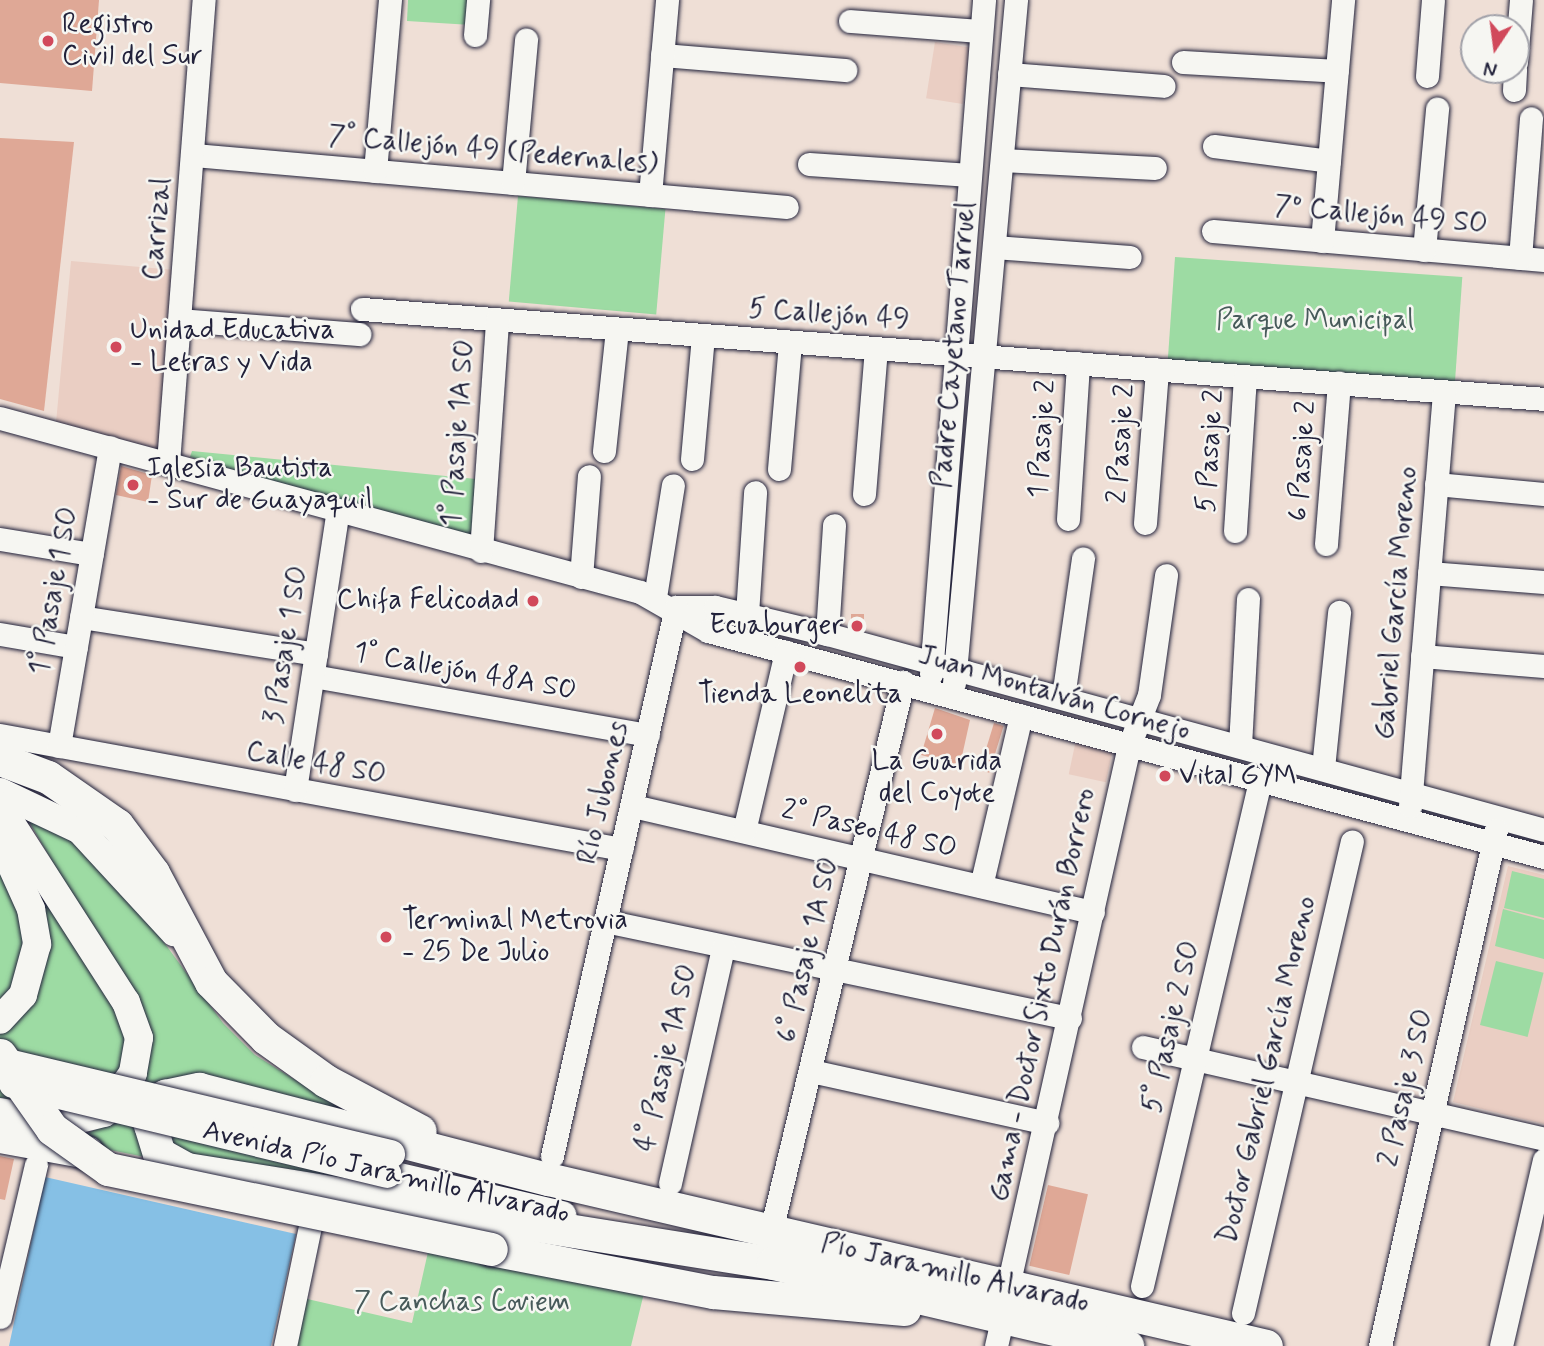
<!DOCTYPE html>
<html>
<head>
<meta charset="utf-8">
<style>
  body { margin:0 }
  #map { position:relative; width:1544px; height:1346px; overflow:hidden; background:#efdfd6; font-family:Mynerve,sans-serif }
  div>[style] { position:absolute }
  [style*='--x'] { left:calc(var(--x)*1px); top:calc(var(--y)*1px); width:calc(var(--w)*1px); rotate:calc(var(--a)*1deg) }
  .built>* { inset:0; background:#eacec3; transform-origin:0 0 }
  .green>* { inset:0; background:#9ddba3; transform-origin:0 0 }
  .water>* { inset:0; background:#86c0e5 }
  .building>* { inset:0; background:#dfa896; transform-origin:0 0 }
  .roads { filter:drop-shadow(0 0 2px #22223b) drop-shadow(0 0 2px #22223b) }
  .minor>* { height:23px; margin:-11.5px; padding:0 11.5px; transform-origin:11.5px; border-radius:11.5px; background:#f6f6f2 }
  .major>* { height:28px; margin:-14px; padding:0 14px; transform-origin:14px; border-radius:14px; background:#f6f6f2 }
  .highway>* { height:33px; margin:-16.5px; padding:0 16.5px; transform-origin:16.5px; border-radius:16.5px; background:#f6f6f2 }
  .bridges { filter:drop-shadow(0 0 2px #22223b) drop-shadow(0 0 2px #22223b) }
  .major-bridge>* { height:28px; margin:-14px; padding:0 14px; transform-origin:14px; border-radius:14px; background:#f6f6f2 }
  .highway-bridge>* { height:33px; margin:-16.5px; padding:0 16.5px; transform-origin:16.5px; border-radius:16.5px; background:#f6f6f2 }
  .dots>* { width:19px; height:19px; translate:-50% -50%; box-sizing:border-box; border:4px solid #f6f6f2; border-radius:50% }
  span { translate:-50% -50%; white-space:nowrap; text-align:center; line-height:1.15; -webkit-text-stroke:5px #f6f6f2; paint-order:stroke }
  .poi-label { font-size:28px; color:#22223b }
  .left { translate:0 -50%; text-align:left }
  .right { translate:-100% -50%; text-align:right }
  .street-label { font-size:28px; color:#22223b }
  .park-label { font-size:28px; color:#475a5a }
  .north { position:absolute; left:1460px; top:14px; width:70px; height:70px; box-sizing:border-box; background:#f6f6f2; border:2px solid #a1a1a9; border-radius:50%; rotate:193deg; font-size:19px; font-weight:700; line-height:28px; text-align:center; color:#22223b }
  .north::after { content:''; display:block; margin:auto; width:24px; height:32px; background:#d1495b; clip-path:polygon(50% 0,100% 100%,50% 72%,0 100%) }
</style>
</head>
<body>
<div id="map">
  <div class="built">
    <i style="left:935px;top:42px;width:37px;height:57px;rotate:9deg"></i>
    <i style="clip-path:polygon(71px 261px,175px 270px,163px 452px,56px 423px)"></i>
    <i style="left:1076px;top:740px;width:38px;height:35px;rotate:12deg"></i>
    <i style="clip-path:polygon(1508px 866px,1544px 875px,1544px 1124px,1453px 1102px)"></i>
  </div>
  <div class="green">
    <i style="clip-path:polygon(408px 0,473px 0,471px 25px,407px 21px)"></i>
    <i style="left:518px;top:196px;width:148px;height:106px;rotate:5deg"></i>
    <i style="left:1175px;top:257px;width:288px;height:105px;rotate:4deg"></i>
    <i style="clip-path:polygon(192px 451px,476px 479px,476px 541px,190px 457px)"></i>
    <i style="clip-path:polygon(28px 820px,77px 843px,125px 889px,223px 1023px,255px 1055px,365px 1123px,209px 1080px,145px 1157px,55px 1139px,77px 1138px,101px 1127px,139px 1010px)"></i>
    <i style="clip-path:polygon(0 852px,26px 867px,117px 1014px,126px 1035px,122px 1073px,0 1103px)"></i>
    <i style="clip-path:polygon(1512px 871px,1544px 879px,1544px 918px,1504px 908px)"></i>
    <i style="clip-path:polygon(1503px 909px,1544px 920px,1544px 959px,1495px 946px)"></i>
    <i style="left:1496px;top:961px;width:49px;height:66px;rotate:14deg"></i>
    <i style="clip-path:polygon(160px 1129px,405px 1188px,176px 1153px)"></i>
    <i style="clip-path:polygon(428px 1252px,644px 1293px,631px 1346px,292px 1346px,303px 1298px,412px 1323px)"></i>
  </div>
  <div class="water">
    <i style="clip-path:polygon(45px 1177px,296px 1234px,271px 1346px,9px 1346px)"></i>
  </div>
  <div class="building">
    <i style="clip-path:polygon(0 0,99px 0,92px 91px,0 83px)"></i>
    <i style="clip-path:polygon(0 138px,74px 142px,44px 411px,0 399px)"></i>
    <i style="clip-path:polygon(121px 466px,152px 475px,148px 502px,116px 495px)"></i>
    <i style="clip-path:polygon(851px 614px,864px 614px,864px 630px,851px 626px)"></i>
    <i style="clip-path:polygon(935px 708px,970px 720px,960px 765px,921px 755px)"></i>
    <i style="left:994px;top:723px;width:10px;height:49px;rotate:17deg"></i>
    <i style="clip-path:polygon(0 1156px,14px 1159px,5px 1200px,0 1199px)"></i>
    <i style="left:1048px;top:1185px;width:41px;height:83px;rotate:13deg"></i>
  </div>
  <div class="roads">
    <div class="minor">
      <i style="--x:850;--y:21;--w:131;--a:4.4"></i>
      <i style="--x:475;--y:35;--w:35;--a:-85"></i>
      <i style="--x:662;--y:55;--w:184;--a:4.7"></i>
      <i style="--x:1183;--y:62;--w:154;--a:3.3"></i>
      <i style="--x:1516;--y:62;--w:62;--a:-85.4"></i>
      <i style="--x:1009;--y:74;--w:155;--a:4.4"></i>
      <i style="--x:1427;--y:76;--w:76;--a:-85.5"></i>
      <i style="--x:1514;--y:90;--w:20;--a:-87"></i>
      <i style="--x:1214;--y:146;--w:116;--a:7.4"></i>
      <i style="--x:194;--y:155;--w:595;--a:5.01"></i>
      <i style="--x:1002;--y:160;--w:153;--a:3"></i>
      <i style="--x:809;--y:164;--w:161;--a:3.9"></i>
      <i style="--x:375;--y:171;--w:172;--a:-85"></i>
      <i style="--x:513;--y:183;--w:144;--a:-84.8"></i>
      <i style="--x:650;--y:195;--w:196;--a:-85"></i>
      <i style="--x:1213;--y:231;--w:332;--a:5"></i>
      <i style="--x:1322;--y:241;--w:242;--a:-85"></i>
      <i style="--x:994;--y:247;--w:136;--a:4.2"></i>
      <i style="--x:1424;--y:250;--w:142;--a:-84.7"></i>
      <i style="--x:1520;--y:258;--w:140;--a:-85.5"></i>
      <i style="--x:362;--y:309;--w:1185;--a:4.35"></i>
      <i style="--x:180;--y:320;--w:180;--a:4.5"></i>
      <i style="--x:0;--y:418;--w:663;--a:15.21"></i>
      <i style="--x:640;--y:592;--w:78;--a:29.8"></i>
      <i style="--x:708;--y:631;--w:866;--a:15.13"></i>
      <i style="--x:604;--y:451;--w:123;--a:-83.9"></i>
      <i style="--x:692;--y:459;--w:124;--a:-84.9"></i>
      <i style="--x:168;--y:463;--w:464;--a:-85.6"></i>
      <i style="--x:779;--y:469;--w:127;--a:-85"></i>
      <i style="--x:1436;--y:484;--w:108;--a:5.3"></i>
      <i style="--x:864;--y:494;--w:146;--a:-85.3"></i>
      <i style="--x:1068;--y:519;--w:156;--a:-86.3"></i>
      <i style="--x:1145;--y:523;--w:154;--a:-85.5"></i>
      <i style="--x:1235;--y:531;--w:155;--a:-86.3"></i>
      <i style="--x:0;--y:539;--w:93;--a:9.3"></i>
      <i style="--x:1326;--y:544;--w:162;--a:-85.4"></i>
      <i style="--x:481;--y:551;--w:232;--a:-86"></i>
      <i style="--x:1429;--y:573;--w:115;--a:4.5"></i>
      <i style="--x:581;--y:577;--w:101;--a:-85.5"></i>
      <i style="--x:655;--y:597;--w:113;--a:-80.9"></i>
      <i style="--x:676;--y:607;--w:39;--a:0"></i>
      <i style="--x:715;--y:607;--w:115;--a:13.6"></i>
      <i style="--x:827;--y:634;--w:743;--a:15.29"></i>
      <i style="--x:747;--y:614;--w:122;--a:-86.2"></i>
      <i style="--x:81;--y:617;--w:238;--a:8.9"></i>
      <i style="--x:0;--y:634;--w:77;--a:9.7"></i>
      <i style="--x:827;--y:634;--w:109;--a:-86.3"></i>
      <i style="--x:1422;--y:656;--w:122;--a:4.7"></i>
      <i style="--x:931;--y:674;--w:676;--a:-85.5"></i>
      <i style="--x:313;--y:676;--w:340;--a:10"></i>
      <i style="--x:954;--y:683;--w:686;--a:-84.81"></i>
      <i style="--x:1063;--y:697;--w:140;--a:-81.8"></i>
      <i style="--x:0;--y:735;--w:632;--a:10.39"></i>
      <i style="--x:59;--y:746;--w:303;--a:-80.3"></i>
      <i style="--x:1240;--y:746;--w:147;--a:-86.9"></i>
      <i style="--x:1323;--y:768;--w:157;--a:-84.1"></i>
      <i style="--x:295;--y:790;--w:283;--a:-81.3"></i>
      <i style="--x:633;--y:806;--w:472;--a:13"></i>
      <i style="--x:1410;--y:806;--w:416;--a:-85.3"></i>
      <i style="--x:744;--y:831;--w:184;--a:-76.8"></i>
      <i style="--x:981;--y:886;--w:175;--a:-76.8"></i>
      <i style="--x:605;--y:921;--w:475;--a:11.8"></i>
      <i style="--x:1143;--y:1047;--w:411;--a:12.9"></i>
      <i style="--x:811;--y:1071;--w:242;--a:12.4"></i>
      <i style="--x:552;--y:1156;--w:563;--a:-77.27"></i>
      <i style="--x:670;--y:1183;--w:242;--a:-77.3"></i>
      <i style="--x:771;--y:1231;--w:565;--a:-76.48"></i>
      <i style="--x:1008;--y:1286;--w:553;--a:-77.37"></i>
      <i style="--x:1129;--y:746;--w:55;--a:-68.6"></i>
      <i style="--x:1149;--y:695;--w:121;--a:-81.9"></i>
      <i style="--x:1142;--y:1286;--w:519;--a:-76.85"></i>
      <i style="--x:1243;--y:1313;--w:484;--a:-77"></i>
      <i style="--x:0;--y:1317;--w:156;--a:-76.7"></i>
      <i style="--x:285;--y:1346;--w:152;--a:-78.2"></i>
      <i style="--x:996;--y:1346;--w:32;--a:-77"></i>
      <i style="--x:1380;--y:1346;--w:529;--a:-77.33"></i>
      <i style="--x:1501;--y:1346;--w:191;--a:-77"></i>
    </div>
    <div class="major">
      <i style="--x:0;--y:792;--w:89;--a:25.4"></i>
      <i style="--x:80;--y:830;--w:139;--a:47.3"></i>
      <i style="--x:0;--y:806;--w:233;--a:57.3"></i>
      <i style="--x:126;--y:1002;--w:38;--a:70"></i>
      <i style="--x:139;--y:1038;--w:36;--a:100"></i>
      <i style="--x:133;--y:1073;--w:49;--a:125.9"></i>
      <i style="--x:104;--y:1113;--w:41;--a:166"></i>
      <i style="--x:64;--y:1123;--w:65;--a:-170.2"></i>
      <i style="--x:0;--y:840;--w:76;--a:65.8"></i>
      <i style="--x:31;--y:909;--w:36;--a:80"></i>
      <i style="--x:37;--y:944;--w:53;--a:105.4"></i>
      <i style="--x:23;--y:995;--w:34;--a:133"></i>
      <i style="--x:387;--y:1174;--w:180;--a:13.2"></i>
    </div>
    <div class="highway">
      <i style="--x:0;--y:759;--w:51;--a:20.6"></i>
      <i style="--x:48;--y:777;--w:84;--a:34.8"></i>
      <i style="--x:117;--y:825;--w:60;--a:53.1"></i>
      <i style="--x:153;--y:873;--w:123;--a:62"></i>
      <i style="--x:211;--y:982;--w:78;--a:45.5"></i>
      <i style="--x:266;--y:1038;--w:74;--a:35.6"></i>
      <i style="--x:326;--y:1081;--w:106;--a:28"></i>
      <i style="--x:0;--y:1136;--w:88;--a:10.4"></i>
      <i style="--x:168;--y:1166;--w:613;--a:9.11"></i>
      <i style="--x:773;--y:1263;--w:364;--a:13.2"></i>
      <i style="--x:188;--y:1170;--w:33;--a:-151"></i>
      <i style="--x:159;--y:1154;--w:30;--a:-107"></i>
      <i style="--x:150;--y:1125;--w:33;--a:-63"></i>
      <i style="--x:165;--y:1096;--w:35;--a:-12"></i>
      <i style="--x:199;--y:1089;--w:360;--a:14.5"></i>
      <i style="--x:548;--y:1179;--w:737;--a:13.09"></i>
      <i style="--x:491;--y:1249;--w:226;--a:11"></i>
      <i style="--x:713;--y:1292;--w:192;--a:5.1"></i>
    </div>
  </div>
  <div class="bridges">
    <div class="major-bridge">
      <i style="--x:0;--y:1061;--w:402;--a:13.4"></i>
      <i style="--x:13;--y:1084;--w:385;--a:13.5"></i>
    </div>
    <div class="highway-bridge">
      <i style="--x:0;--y:1055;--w:90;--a:54.9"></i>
      <i style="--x:52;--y:1129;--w:69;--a:35.5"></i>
      <i style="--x:108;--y:1169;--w:391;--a:11.8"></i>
    </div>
  </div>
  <div class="dots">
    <i style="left:48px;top:41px;background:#d1495b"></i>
    <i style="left:116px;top:347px;background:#d1495b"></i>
    <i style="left:133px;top:485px;background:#d1495b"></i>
    <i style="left:533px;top:601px;background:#d1495b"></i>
    <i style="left:857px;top:626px;background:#d1495b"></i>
    <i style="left:800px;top:667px;background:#d1495b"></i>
    <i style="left:937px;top:734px;background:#d1495b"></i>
    <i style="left:1165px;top:776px;background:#d1495b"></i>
    <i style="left:386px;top:937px;background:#d1495b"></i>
  </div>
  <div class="poi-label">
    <span class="left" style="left:62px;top:41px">Registro<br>Civil del Sur</span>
    <span class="left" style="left:130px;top:347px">Unidad Educativa<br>- Letras y Vida</span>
    <span class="left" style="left:147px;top:485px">Iglesia Bautista<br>- Sur de Guayaquil</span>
    <span class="right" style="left:519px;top:601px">Chifa Felicodad</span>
    <span class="right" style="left:843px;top:626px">Ecuaburger</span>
    <span style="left:800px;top:695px">Tienda Leonelita</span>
    <span style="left:937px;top:778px">La Guarida<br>del Coyote</span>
    <span class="left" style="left:1179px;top:776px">Vital GYM</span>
    <span class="left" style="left:402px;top:937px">Terminal Metrovia<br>- 25 De Julio</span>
  </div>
  <div class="street-label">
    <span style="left:493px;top:151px;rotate:5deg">7° Callejón 49 (Pedernales)</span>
    <span style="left:1381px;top:216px;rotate:5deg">7º Callejón 49 SO</span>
    <span style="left:158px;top:229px;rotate:-85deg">Carrizal</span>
    <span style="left:829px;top:315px;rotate:4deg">5 Callejón 49</span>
    <span style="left:955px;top:345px;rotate:-85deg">Padre Cayetano Tarruel</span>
    <span style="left:459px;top:433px;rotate:-86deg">1° Pasaje 1A SO</span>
    <span style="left:1043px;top:439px;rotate:-86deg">1 Pasaje 2</span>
    <span style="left:1122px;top:444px;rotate:-86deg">2 Pasaje 2</span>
    <span style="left:1211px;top:451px;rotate:-86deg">5 Pasaje 2</span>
    <span style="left:1303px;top:461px;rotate:-86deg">6 Pasaje 2</span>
    <span style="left:55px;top:591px;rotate:-80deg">1° Pasaje 1 SO</span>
    <span style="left:1397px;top:603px;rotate:-85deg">Gabriel García Moreno</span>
    <span style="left:287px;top:645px;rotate:-81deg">3 Pasaje 1 SO</span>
    <span style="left:465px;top:672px;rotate:10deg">1° Callejón 48A SO</span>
    <span style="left:1054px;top:694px;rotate:16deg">Juan Montalván Cornejo</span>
    <span style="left:316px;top:764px;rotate:10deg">Calle 48 SO</span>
    <span style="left:604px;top:793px;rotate:-77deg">Río Jubones</span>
    <span style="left:869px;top:830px;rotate:13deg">2° Paseo 48 SO</span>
    <span style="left:809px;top:950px;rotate:-77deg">6° Pasaje 1A SO</span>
    <span style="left:1043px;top:995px;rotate:-78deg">Gama - Doctor Sixto Durán Borrero</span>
    <span style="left:1172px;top:1027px;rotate:-77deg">5° Pasaje 2 SO</span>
    <span style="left:667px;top:1058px;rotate:-77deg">4° Pasaje 1A SO</span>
    <span style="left:1268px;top:1070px;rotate:-77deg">Doctor Gabriel García Moreno</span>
    <span style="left:1407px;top:1088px;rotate:-77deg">2 Pasaje 3 SO</span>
    <span style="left:386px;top:1173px;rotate:13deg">Avenida Pío Jaramillo Alvarado</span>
    <span style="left:955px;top:1274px;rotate:13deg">Pío Jaramillo Alvarado</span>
  </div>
  <div class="park-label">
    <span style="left:1315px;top:321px">Parque Municipal</span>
    <span style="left:462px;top:1303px">7 Canchas Coviem</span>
  </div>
  <div class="north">N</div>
</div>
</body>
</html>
